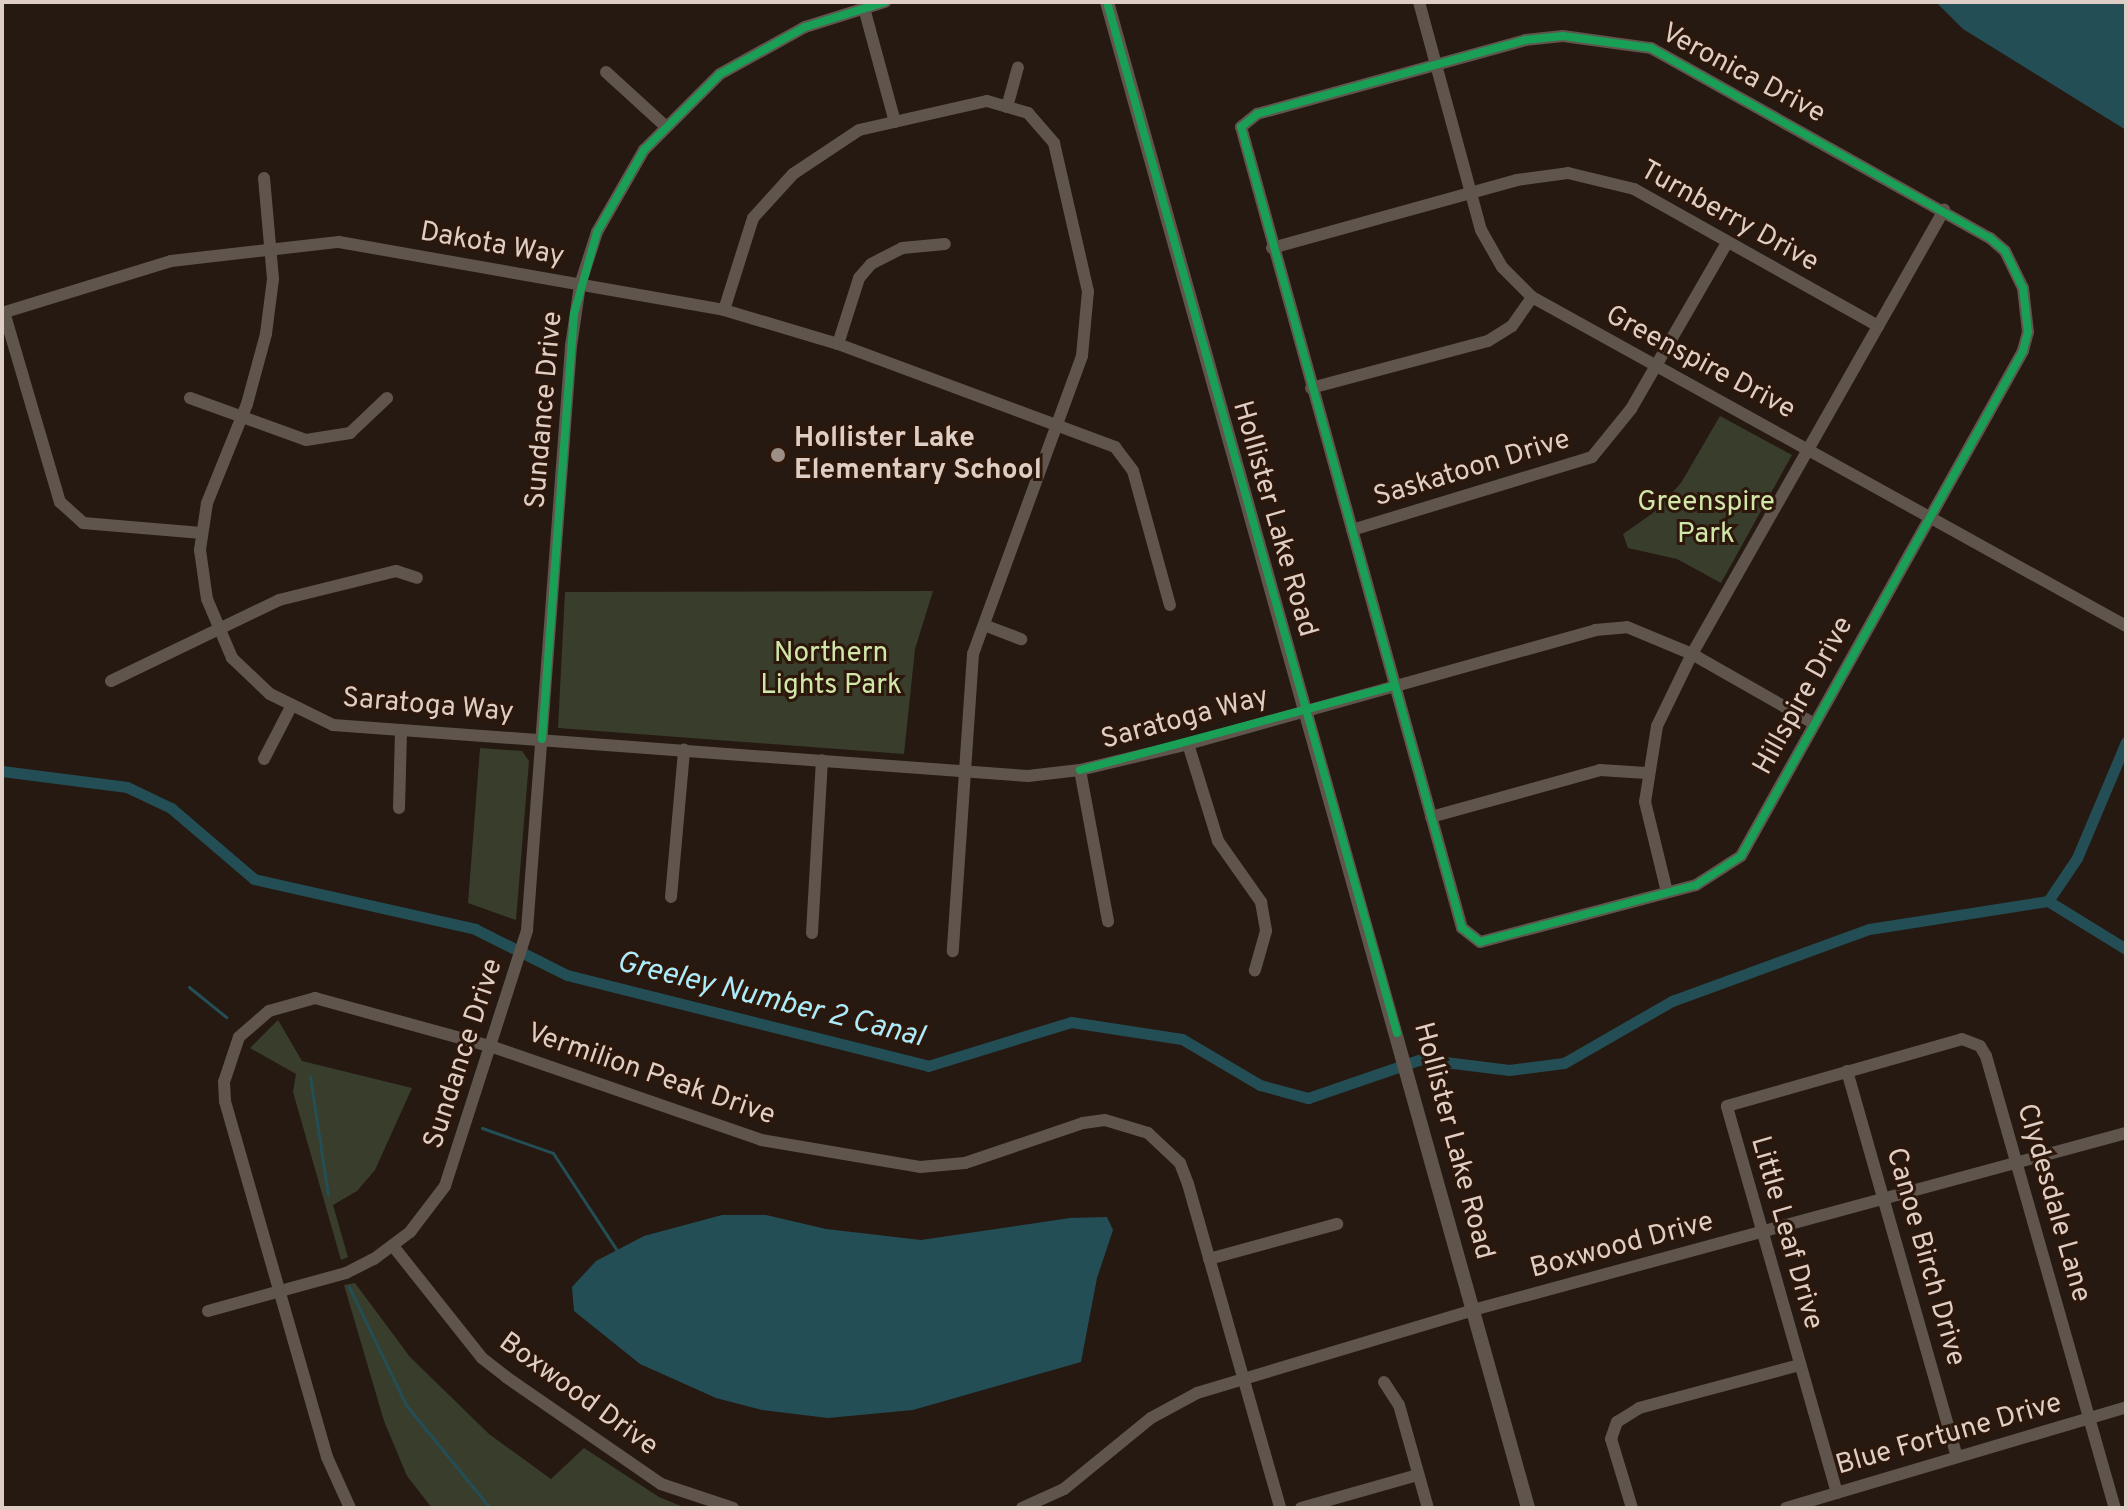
<!DOCTYPE html>
<html>
<head>
<meta charset="utf-8">
<style>
  body { margin:0 }
  #map { position:relative; width:2128px; height:1510px; overflow:hidden; background:#251912; font-family:Overpass,sans-serif }
  div>[style] { position:absolute }
  [style*='--x'] { left:calc(var(--x)*1px); top:calc(var(--y)*1px); width:calc(var(--w)*1px); rotate:calc(var(--a)*1deg) }
  .green>* { inset:0; background:#393d2b }
  .water>* { inset:0; background:#244e55 }
  .stream>* { height:3px; margin:-1.5px; padding:0 1.5px; transform-origin:1.5px; border-radius:1.5px; background:#244e55 }
  .canal>* { height:11px; margin:-5.5px; padding:0 5.5px; transform-origin:5.5px; border-radius:5.5px; background:#244e55 }
  .minor>* { height:12px; margin:-6px; padding:0 6px; transform-origin:6px; border-radius:6px; background:#5f554d }
  .tertiary>* { height:14px; margin:-7px; padding:0 7px; transform-origin:7px; border-radius:7px; background:#5f554d }
  .cycleway>* { height:8px; margin:-4px; padding:0 4px; transform-origin:4px; border-radius:4px; background:#1a9f57 }
  .dots>* { width:22px; height:22px; translate:-50% -50%; box-sizing:border-box; border:4px solid #2d170a; border-radius:50% }
  span { translate:-50% -50%; white-space:nowrap; text-align:center; line-height:1.15; -webkit-text-stroke:6px #2d170a; paint-order:stroke }
  .street-label { font-size:28px; color:#decec5 }
  .poi-label { font-size:28px; color:#decec5; font-weight:700 }
  .left { translate:0 -50%; text-align:left }
  .park-label { font-size:28px; color:#d1e6a9 }
  .water-label { font-size:30px; color:#acebf9; font-style:italic }
  .frame { position:absolute; inset:0; border:4px solid #decec5; pointer-events:none }
</style>
</head>
<body>
<div id="map">
  <div class="green">
    <i style="clip-path:polygon(1720px 416px,1792px 455px,1721px 583px,1677px 559px,1628px 548px,1623px 534px,1653px 513px,1681px 483px)"></i>
    <i style="clip-path:polygon(933px 591px,915px 649px,904px 754px,558px 728px,565px 592px)"></i>
    <i style="clip-path:polygon(480px 748px,522px 751px,529px 761px,516px 920px,468px 903px)"></i>
    <i style="clip-path:polygon(278px 1020px,302px 1061px,412px 1088px,375px 1170px,357px 1191px,333px 1205px,348px 1257px,341px 1260px,293px 1092px,296px 1074px,250px 1048px)"></i>
    <i style="clip-path:polygon(355px 1283px,410px 1357px,489px 1434px,551px 1479px,584px 1448px,659px 1497px,686px 1508px,432px 1508px,407px 1476px,384px 1421px,344px 1285px)"></i>
  </div>
  <div class="water">
    <i style="clip-path:polygon(1936px 2px,2126px 2px,2126px 130px,1963px 29px)"></i>
    <i style="clip-path:polygon(722px 1215px,766px 1215px,826px 1229px,921px 1240px,1070px 1218px,1107px 1217px,1113px 1230px,1097px 1278px,1081px 1362px,913px 1410px,828px 1418px,762px 1410px,716px 1398px,640px 1364px,574px 1311px,572px 1287px,596px 1261px,644px 1236px)"></i>
  </div>
  <div class="stream">
    <i style="--x:189;--y:987;--w:48;--a:39"></i>
    <i style="--x:310;--y:1076;--w:120;--a:81.4"></i>
    <i style="--x:482;--y:1128;--w:75;--a:19.4"></i>
    <i style="--x:553;--y:1153;--w:115;--a:56.7"></i>
    <i style="--x:349;--y:1287;--w:131;--a:64.2"></i>
    <i style="--x:406;--y:1405;--w:133;--a:50.8"></i>
  </div>
  <div class="canal">
    <i style="--x:2;--y:771;--w:126;--a:7.3"></i>
    <i style="--x:127;--y:787;--w:49;--a:25.5"></i>
    <i style="--x:171;--y:808;--w:109;--a:40.5"></i>
    <i style="--x:254;--y:879;--w:227;--a:12.7"></i>
    <i style="--x:475;--y:929;--w:103;--a:26.6"></i>
    <i style="--x:567;--y:975;--w:372;--a:14.1"></i>
    <i style="--x:928;--y:1066;--w:150;--a:-17.1"></i>
    <i style="--x:1071;--y:1022;--w:112;--a:8.7"></i>
    <i style="--x:1182;--y:1039;--w:91;--a:30.5"></i>
    <i style="--x:1260;--y:1085;--w:50;--a:15.2"></i>
    <i style="--x:1308;--y:1098;--w:120;--a:-19"></i>
    <i style="--x:1421;--y:1059;--w:89;--a:7.1"></i>
    <i style="--x:1509;--y:1070;--w:55;--a:-7.3"></i>
    <i style="--x:1564;--y:1063;--w:125;--a:-29.9"></i>
    <i style="--x:1672;--y:1001;--w:210;--a:-20.1"></i>
    <i style="--x:1869;--y:929;--w:181;--a:-8.9"></i>
    <i style="--x:2048;--y:901;--w:92;--a:31.6"></i>
    <i style="--x:2048;--y:901;--w:52;--a:-56"></i>
    <i style="--x:2077;--y:858;--w:126;--a:-67.1"></i>
  </div>
  <div class="minor">
    <i style="--x:1419;--y:2;--w:236;--a:74.8"></i>
    <i style="--x:1481;--y:230;--w:43;--a:60.4"></i>
    <i style="--x:1502;--y:267;--w:42;--a:45"></i>
    <i style="--x:1532;--y:297;--w:679;--a:28.98"></i>
    <i style="--x:864;--y:8;--w:118;--a:74.8"></i>
    <i style="--x:1563;--y:36;--w:89;--a:7.8"></i>
    <i style="--x:1651;--y:48;--w:389;--a:29.3"></i>
    <i style="--x:1990;--y:238;--w:20;--a:41"></i>
    <i style="--x:2005;--y:251;--w:41;--a:64.1"></i>
    <i style="--x:2023;--y:288;--w:44;--a:83.5"></i>
    <i style="--x:2028;--y:332;--w:20;--a:105"></i>
    <i style="--x:2023;--y:351;--w:578;--a:119.18"></i>
    <i style="--x:1741;--y:856;--w:54;--a:147.2"></i>
    <i style="--x:1696;--y:885;--w:223;--a:165.2"></i>
    <i style="--x:1480;--y:942;--w:23;--a:-142"></i>
    <i style="--x:1462;--y:928;--w:831;--a:-105.42"></i>
    <i style="--x:1241;--y:127;--w:21;--a:-39"></i>
    <i style="--x:1257;--y:114;--w:278;--a:-15.4"></i>
    <i style="--x:1525;--y:40;--w:38;--a:-6"></i>
    <i style="--x:606;--y:72;--w:79;--a:42.4"></i>
    <i style="--x:1007;--y:107;--w:41;--a:-74.6"></i>
    <i style="--x:264;--y:178;--w:101;--a:84.9"></i>
    <i style="--x:273;--y:279;--w:55;--a:97.3"></i>
    <i style="--x:266;--y:334;--w:73;--a:105.2"></i>
    <i style="--x:247;--y:404;--w:107;--a:112"></i>
    <i style="--x:207;--y:503;--w:48;--a:98.5"></i>
    <i style="--x:200;--y:550;--w:49;--a:81.9"></i>
    <i style="--x:207;--y:599;--w:64;--a:67"></i>
    <i style="--x:232;--y:658;--w:52;--a:43.5"></i>
    <i style="--x:270;--y:694;--w:70;--a:26.2"></i>
    <i style="--x:333;--y:725;--w:697;--a:4.2"></i>
    <i style="--x:1028;--y:776;--w:52;--a:-6.6"></i>
    <i style="--x:1080;--y:770;--w:111;--a:-13.5"></i>
    <i style="--x:1188;--y:744;--w:423;--a:-15.6"></i>
    <i style="--x:1595;--y:630;--w:32;--a:-5"></i>
    <i style="--x:1627;--y:627;--w:70;--a:22.6"></i>
    <i style="--x:1692;--y:654;--w:139;--a:29.7"></i>
    <i style="--x:1272;--y:248;--w:254;--a:-15.5"></i>
    <i style="--x:1517;--y:180;--w:51;--a:-7.8"></i>
    <i style="--x:1568;--y:173;--w:68;--a:13.6"></i>
    <i style="--x:1634;--y:189;--w:280;--a:29.3"></i>
    <i style="--x:724;--y:310;--w:96;--a:-72.5"></i>
    <i style="--x:753;--y:218;--w:59;--a:-47.7"></i>
    <i style="--x:793;--y:174;--w:79;--a:-33.7"></i>
    <i style="--x:859;--y:130;--w:131;--a:-12.8"></i>
    <i style="--x:987;--y:101;--w:43;--a:16.3"></i>
    <i style="--x:1028;--y:113;--w:40;--a:49"></i>
    <i style="--x:1054;--y:143;--w:152;--a:77.1"></i>
    <i style="--x:1088;--y:291;--w:65;--a:95.3"></i>
    <i style="--x:1082;--y:356;--w:317;--a:110.1"></i>
    <i style="--x:973;--y:654;--w:298;--a:93.9"></i>
    <i style="--x:4;--y:312;--w:198;--a:73.6"></i>
    <i style="--x:60;--y:502;--w:31;--a:42"></i>
    <i style="--x:83;--y:523;--w:119;--a:4.8"></i>
    <i style="--x:2;--y:313;--w:177;--a:-17.1"></i>
    <i style="--x:171;--y:261;--w:169;--a:-6.5"></i>
    <i style="--x:339;--y:242;--w:391;--a:10"></i>
    <i style="--x:724;--y:310;--w:119;--a:16.6"></i>
    <i style="--x:838;--y:344;--w:296;--a:20.4"></i>
    <i style="--x:1115;--y:447;--w:30;--a:53"></i>
    <i style="--x:1133;--y:471;--w:139;--a:74.6"></i>
    <i style="--x:838;--y:344;--w:69;--a:-72.3"></i>
    <i style="--x:859;--y:278;--w:18;--a:-49"></i>
    <i style="--x:871;--y:264;--w:35;--a:-27"></i>
    <i style="--x:902;--y:248;--w:43;--a:-5.3"></i>
    <i style="--x:1311;--y:388;--w:183;--a:-14.9"></i>
    <i style="--x:1488;--y:341;--w:28;--a:-32"></i>
    <i style="--x:1512;--y:326;--w:35;--a:-55"></i>
    <i style="--x:190;--y:398;--w:123;--a:19.9"></i>
    <i style="--x:306;--y:440;--w:45;--a:-9"></i>
    <i style="--x:350;--y:433;--w:51;--a:-43.4"></i>
    <i style="--x:1352;--y:530;--w:251;--a:-16.9"></i>
    <i style="--x:1592;--y:457;--w:62;--a:-50.9"></i>
    <i style="--x:1631;--y:409;--w:192;--a:-60"></i>
    <i style="--x:984;--y:625;--w:40;--a:21"></i>
    <i style="--x:111;--y:681;--w:187;--a:-25.7"></i>
    <i style="--x:279;--y:600;--w:121;--a:-13.9"></i>
    <i style="--x:396;--y:571;--w:22;--a:18"></i>
    <i style="--x:1188;--y:744;--w:102;--a:72.8"></i>
    <i style="--x:1218;--y:841;--w:75;--a:54.8"></i>
    <i style="--x:1261;--y:902;--w:29;--a:80"></i>
    <i style="--x:1266;--y:931;--w:41;--a:105.8"></i>
    <i style="--x:264;--y:759;--w:61;--a:-62.6"></i>
    <i style="--x:1080;--y:770;--w:154;--a:79.5"></i>
    <i style="--x:399;--y:808;--w:78;--a:-88.5"></i>
    <i style="--x:1431;--y:817;--w:175;--a:-15.5"></i>
    <i style="--x:1600;--y:770;--w:46;--a:3.7"></i>
    <i style="--x:1667;--y:892;--w:93;--a:-103.7"></i>
    <i style="--x:1645;--y:802;--w:77;--a:-81"></i>
    <i style="--x:1657;--y:726;--w:80;--a:-64.1"></i>
    <i style="--x:1692;--y:654;--w:511;--a:-60.42"></i>
    <i style="--x:671;--y:897;--w:148;--a:-84.9"></i>
    <i style="--x:812;--y:933;--w:173;--a:-86.7"></i>
    <i style="--x:1847;--y:1071;--w:400;--a:74.1"></i>
    <i style="--x:393;--y:1246;--w:143;--a:51.5"></i>
    <i style="--x:482;--y:1358;--w:31;--a:38"></i>
    <i style="--x:506;--y:1377;--w:188;--a:34.6"></i>
    <i style="--x:661;--y:1484;--w:76;--a:18.4"></i>
    <i style="--x:1209;--y:1259;--w:133;--a:-15.3"></i>
    <i style="--x:208;--y:1311;--w:143;--a:-15.4"></i>
    <i style="--x:346;--y:1273;--w:31;--a:-27"></i>
    <i style="--x:374;--y:1259;--w:45;--a:-36.9"></i>
    <i style="--x:410;--y:1232;--w:58;--a:-52.7"></i>
    <i style="--x:445;--y:1186;--w:269;--a:-72.2"></i>
    <i style="--x:527;--y:930;--w:586;--a:-85.69"></i>
    <i style="--x:571;--y:346;--w:62;--a:-81.6"></i>
    <i style="--x:580;--y:285;--w:56;--a:-72.2"></i>
    <i style="--x:597;--y:232;--w:95;--a:-60.2"></i>
    <i style="--x:644;--y:150;--w:107;--a:-45"></i>
    <i style="--x:720;--y:74;--w:97;--a:-28.9"></i>
    <i style="--x:805;--y:27;--w:84;--a:-17.4"></i>
    <i style="--x:1384;--y:1382;--w:27;--a:57"></i>
    <i style="--x:1399;--y:1405;--w:107;--a:74.3"></i>
    <i style="--x:1837;--y:1493;--w:402;--a:-105.9"></i>
    <i style="--x:1727;--y:1106;--w:244;--a:-15.9"></i>
    <i style="--x:1962;--y:1039;--w:19;--a:21"></i>
    <i style="--x:1980;--y:1046;--w:12;--a:59"></i>
    <i style="--x:1986;--y:1056;--w:470;--a:74.1"></i>
    <i style="--x:350;--y:1508;--w:56;--a:-114.3"></i>
    <i style="--x:327;--y:1457;--w:370;--a:-106"></i>
    <i style="--x:225;--y:1101;--w:19;--a:-93"></i>
    <i style="--x:224;--y:1082;--w:47;--a:-71.6"></i>
    <i style="--x:239;--y:1037;--w:40;--a:-41"></i>
    <i style="--x:269;--y:1011;--w:48;--a:-15.8"></i>
    <i style="--x:315;--y:998;--w:185;--a:15.4"></i>
    <i style="--x:493;--y:1047;--w:284;--a:19.1"></i>
    <i style="--x:761;--y:1140;--w:161;--a:9.6"></i>
    <i style="--x:920;--y:1167;--w:45;--a:-5.1"></i>
    <i style="--x:965;--y:1163;--w:125;--a:-18.7"></i>
    <i style="--x:1083;--y:1123;--w:22;--a:-8"></i>
    <i style="--x:1105;--y:1120;--w:45;--a:16.8"></i>
    <i style="--x:1148;--y:1133;--w:44;--a:43.2"></i>
    <i style="--x:1180;--y:1163;--w:22;--a:69"></i>
    <i style="--x:1188;--y:1184;--w:337;--a:74.1"></i>
    <i style="--x:1022;--y:1508;--w:46;--a:-24.3"></i>
    <i style="--x:1064;--y:1489;--w:112;--a:-39.2"></i>
    <i style="--x:1151;--y:1418;--w:52;--a:-28.5"></i>
    <i style="--x:1197;--y:1393;--w:288;--a:-16.7"></i>
    <i style="--x:1473;--y:1310;--w:677;--a:-15.17"></i>
    <i style="--x:1301;--y:1508;--w:122;--a:-15.8"></i>
    <i style="--x:1632;--y:1508;--w:72;--a:-106.9"></i>
    <i style="--x:1611;--y:1439;--w:18;--a:-71"></i>
    <i style="--x:1617;--y:1422;--w:26;--a:-32"></i>
    <i style="--x:1639;--y:1408;--w:167;--a:-15"></i>
    <i style="--x:1786;--y:1508;--w:355;--a:-16.5"></i>
  </div>
  <div class="tertiary">
    <i style="--x:1107;--y:2;--w:1564;--a:74.38"></i>
  </div>
  <div class="cycleway">
    <i style="--x:1107;--y:2;--w:1071;--a:74.29"></i>
    <i style="--x:1563;--y:36;--w:89;--a:7.8"></i>
    <i style="--x:1651;--y:48;--w:389;--a:29.3"></i>
    <i style="--x:1990;--y:238;--w:20;--a:41"></i>
    <i style="--x:2005;--y:251;--w:41;--a:64.1"></i>
    <i style="--x:2023;--y:288;--w:44;--a:83.5"></i>
    <i style="--x:2028;--y:332;--w:20;--a:105"></i>
    <i style="--x:2023;--y:351;--w:578;--a:119.18"></i>
    <i style="--x:1741;--y:856;--w:54;--a:147.2"></i>
    <i style="--x:1696;--y:885;--w:223;--a:165.2"></i>
    <i style="--x:1480;--y:942;--w:23;--a:-142"></i>
    <i style="--x:1462;--y:928;--w:831;--a:-105.42"></i>
    <i style="--x:1241;--y:127;--w:21;--a:-39"></i>
    <i style="--x:1257;--y:114;--w:278;--a:-15.4"></i>
    <i style="--x:1525;--y:40;--w:38;--a:-6"></i>
    <i style="--x:542;--y:739;--w:426;--a:-85.7"></i>
    <i style="--x:574;--y:314;--w:85;--a:-74.3"></i>
    <i style="--x:597;--y:232;--w:95;--a:-60.2"></i>
    <i style="--x:644;--y:150;--w:107;--a:-45"></i>
    <i style="--x:720;--y:74;--w:97;--a:-28.9"></i>
    <i style="--x:805;--y:27;--w:84;--a:-17.4"></i>
    <i style="--x:1080;--y:770;--w:325;--a:-15"></i>
  </div>
  <div class="dots">
    <i style="left:778px;top:455px;background:#9d8f86"></i>
  </div>
  <div class="street-label">
    <span style="left:1743px;top:74px;rotate:28deg">Veronica Drive</span>
    <span style="left:1729px;top:217px;rotate:29deg">Turnberry Drive</span>
    <span style="left:492px;top:245px;rotate:10deg">Dakota Way</span>
    <span style="left:1700px;top:363px;rotate:28deg">Greenspire Drive</span>
    <span style="left:545px;top:410px;rotate:-85deg">Sundance Drive</span>
    <span style="left:1472px;top:469px;rotate:-17deg">Saskatoon Drive</span>
    <span style="left:1274px;top:519px;rotate:74deg">Hollister Lake Road</span>
    <span style="left:1804px;top:696px;rotate:-61deg">Hillspire Drive</span>
    <span style="left:428px;top:706px;rotate:5deg">Saratoga Way</span>
    <span style="left:1185px;top:719px;rotate:-15deg">Saratoga Way</span>
    <span style="left:464px;top:1054px;rotate:-72deg">Sundance Drive</span>
    <span style="left:651px;top:1075px;rotate:19deg">Vermilion Peak Drive</span>
    <span style="left:1453px;top:1141px;rotate:75deg">Hollister Lake Road</span>
    <span style="left:2053px;top:1203px;rotate:74deg">Clydesdale Lane</span>
    <span style="left:1786px;top:1233px;rotate:74deg">Little Leaf Drive</span>
    <span style="left:1622px;top:1246px;rotate:-15deg">Boxwood Drive</span>
    <span style="left:1925px;top:1257px;rotate:74deg">Canoe Birch Drive</span>
    <span style="left:578px;top:1395px;rotate:36deg">Boxwood Drive</span>
    <span style="left:1949px;top:1435px;rotate:-16deg">Blue Fortune Drive</span>
  </div>
  <div class="poi-label">
    <span class="left" style="left:794px;top:455px">Hollister Lake<br>Elementary School</span>
  </div>
  <div class="park-label">
    <span style="left:1706px;top:519px">Greenspire<br>Park</span>
    <span style="left:831px;top:670px">Northern<br>Lights Park</span>
  </div>
  <div class="water-label">
    <span style="left:770px;top:1001px;rotate:14deg">Greeley Number 2 Canal</span>
  </div>
  <div class="frame"></div>
</div>
</body>
</html>
